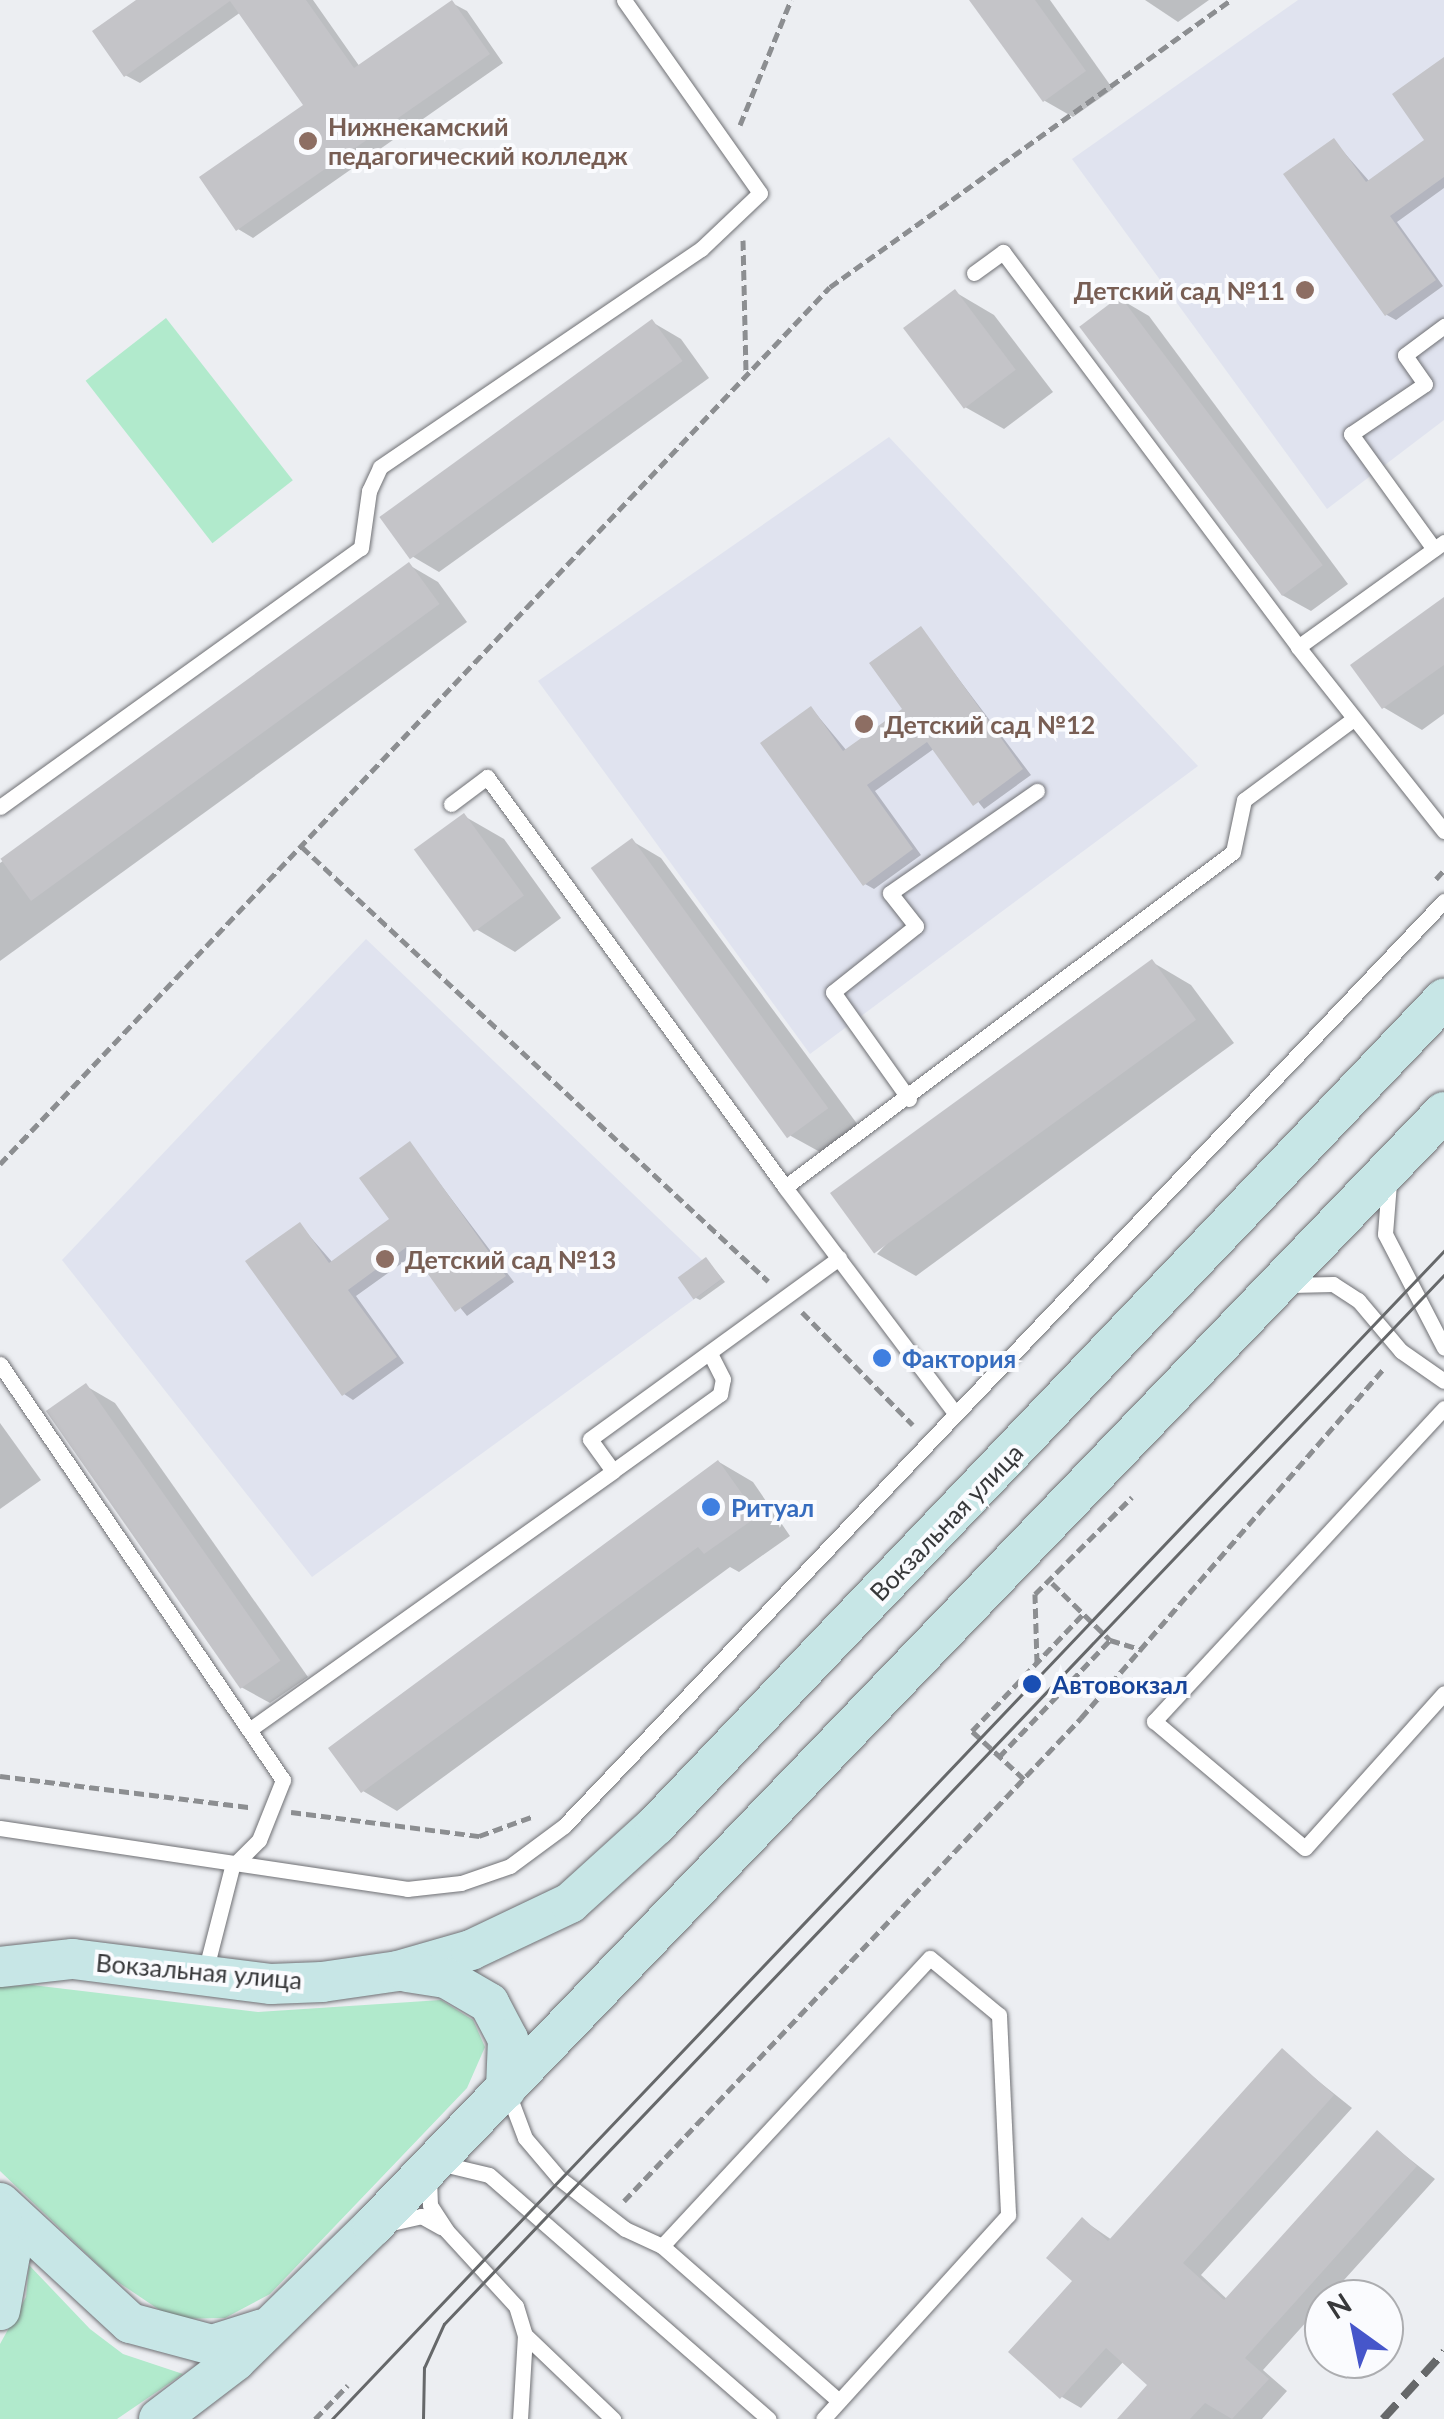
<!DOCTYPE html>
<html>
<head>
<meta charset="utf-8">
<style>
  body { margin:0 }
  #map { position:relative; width:1444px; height:2419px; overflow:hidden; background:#eceef2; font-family:Lato,sans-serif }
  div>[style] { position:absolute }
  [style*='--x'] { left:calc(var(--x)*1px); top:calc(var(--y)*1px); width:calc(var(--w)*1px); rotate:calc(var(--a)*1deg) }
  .built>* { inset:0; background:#e0e3ef }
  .green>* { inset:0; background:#b1eacc; transform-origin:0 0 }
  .shadow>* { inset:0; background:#0003 }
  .building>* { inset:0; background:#c4c4c8; transform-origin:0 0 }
  .path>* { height:5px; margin-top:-2.5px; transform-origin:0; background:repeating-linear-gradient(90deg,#8c8e91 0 10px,transparent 0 15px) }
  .roads { filter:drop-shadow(0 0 2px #6f7074) drop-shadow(0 0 2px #6f7074) }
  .lane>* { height:15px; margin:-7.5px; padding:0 7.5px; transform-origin:7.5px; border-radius:7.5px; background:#fff }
  .secondary>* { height:40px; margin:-20px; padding:0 20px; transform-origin:20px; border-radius:20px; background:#c7e6e6 }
  .tram>* { height:2.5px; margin:-1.25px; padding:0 1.25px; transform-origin:1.25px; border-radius:1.25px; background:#66686a }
  .rail>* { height:8px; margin-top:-4px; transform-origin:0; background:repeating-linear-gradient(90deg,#66686a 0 20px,transparent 0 30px) }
  .dots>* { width:28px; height:28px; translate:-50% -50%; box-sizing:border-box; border:5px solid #fafbfe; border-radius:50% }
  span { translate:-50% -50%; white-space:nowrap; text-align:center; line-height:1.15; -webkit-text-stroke:8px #fafbfe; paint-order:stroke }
  .education-label { font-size:25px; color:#785e54; font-weight:700 }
  .left { translate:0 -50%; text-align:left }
  .right { translate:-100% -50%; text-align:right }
  .shop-label { font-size:25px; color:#366cbe; font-weight:700 }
  .street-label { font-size:25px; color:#37383a }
  .transit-label { font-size:25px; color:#164399; font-weight:700 }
  .north { position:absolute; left:1304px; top:2279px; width:100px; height:100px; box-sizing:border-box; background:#fafbfe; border:2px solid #acadb0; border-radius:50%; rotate:327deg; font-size:28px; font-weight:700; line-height:40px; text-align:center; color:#37383a }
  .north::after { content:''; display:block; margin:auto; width:35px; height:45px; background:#4656ca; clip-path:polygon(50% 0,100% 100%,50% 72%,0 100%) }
</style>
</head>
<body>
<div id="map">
  <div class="built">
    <i style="clip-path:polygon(1298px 0,1444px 0,1444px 420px,1327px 509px,1072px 159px)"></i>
    <i style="clip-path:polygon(889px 437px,1198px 766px,810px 1054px,538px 681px)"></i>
    <i style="clip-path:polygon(366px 939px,722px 1279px,312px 1577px,62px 1260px)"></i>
  </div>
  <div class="green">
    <i style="left:166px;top:318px;width:206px;height:102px;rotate:52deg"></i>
    <i style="clip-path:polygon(32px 1985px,258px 2012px,441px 2000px,473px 2020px,485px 2047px,467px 2088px,270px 2294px,225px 2318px,173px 2319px,112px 2278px,0 2171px,0 1987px)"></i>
    <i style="clip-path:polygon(29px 2265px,90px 2329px,123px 2354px,183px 2374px,117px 2419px,0 2419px,0 2344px,26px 2297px)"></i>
  </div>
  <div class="shadow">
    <i style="clip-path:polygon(140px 0,313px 0,360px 67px,452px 3px,467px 11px,503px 63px,253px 238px,238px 229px,307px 105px,241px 12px,140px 83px,125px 75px)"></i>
    <i style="clip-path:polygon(972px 0,1050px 0,1113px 89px,1073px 117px,1045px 101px)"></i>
    <i style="clip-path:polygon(1145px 0,1209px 0,1178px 22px)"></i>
    <i style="clip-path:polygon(1444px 61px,1444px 188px,1397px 222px,1443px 286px,1396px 320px,1387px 315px,1334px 141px,1370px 182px,1428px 140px)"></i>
    <i style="clip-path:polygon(955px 292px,994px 315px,1053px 392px,1004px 429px,965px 407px)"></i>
    <i style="clip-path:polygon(1120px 299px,1149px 316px,1348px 584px,1311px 611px,1282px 595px)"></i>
    <i style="clip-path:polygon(652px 322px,681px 339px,709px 378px,439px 572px,410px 555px)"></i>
    <i style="clip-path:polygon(409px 565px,438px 582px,467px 622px,0 961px,0 863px)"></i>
    <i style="clip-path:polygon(1444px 601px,1444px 714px,1422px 730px,1383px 707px)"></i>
    <i style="clip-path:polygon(921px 629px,1031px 775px,984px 809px,935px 748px,875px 791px,921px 855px,874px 889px,865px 884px,812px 709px,847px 751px,906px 709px)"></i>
    <i style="clip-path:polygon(464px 816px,504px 839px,561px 918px,515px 952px,476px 929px)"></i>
    <i style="clip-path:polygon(632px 841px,661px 858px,858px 1125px,820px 1152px,791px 1136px)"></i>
    <i style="clip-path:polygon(1152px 962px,1191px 985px,1234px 1043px,916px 1276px,877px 1254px)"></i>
    <i style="clip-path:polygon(410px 1144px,514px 1282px,467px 1316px,416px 1253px,356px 1296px,404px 1363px,353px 1400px,344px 1394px,300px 1225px,333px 1263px,392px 1220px)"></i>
    <i style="clip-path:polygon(707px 1260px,725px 1282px,700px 1300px,696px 1298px)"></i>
    <i style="clip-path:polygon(86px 1386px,115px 1403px,308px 1677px,270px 1703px,241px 1687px)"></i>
    <i style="clip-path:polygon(0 1423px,41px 1480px,0 1509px)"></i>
    <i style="clip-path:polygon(719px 1462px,753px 1482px,790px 1536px,739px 1572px,730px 1567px,397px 1811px,363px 1791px)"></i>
    <i style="clip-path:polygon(1282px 2052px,1352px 2108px,1201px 2275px,1228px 2300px,1378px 2134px,1435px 2179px,1263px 2370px,1287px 2391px,1262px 2419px,1120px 2419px,1151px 2385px,1124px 2361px,1081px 2408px,1062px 2397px,1083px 2220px,1112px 2240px)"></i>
  </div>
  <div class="building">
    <i style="clip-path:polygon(136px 0,306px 0,354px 68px,452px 0,490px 54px,236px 231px,199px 177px,303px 105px,230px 1px,124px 77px,92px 31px)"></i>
    <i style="clip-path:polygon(969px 0,1035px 0,1086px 71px,1043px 102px)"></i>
    <i style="clip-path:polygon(1444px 57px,1444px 177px,1390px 216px,1436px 280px,1385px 316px,1283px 174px,1334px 138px,1366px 182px,1424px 140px,1392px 94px)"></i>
    <i style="left:955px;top:289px;width:101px;height:65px;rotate:53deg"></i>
    <i style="left:1120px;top:296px;width:337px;height:51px;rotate:53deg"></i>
    <i style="left:652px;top:319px;width:52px;height:337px;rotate:54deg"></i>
    <i style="left:409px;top:562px;width:52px;height:505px;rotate:54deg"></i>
    <i style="clip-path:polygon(1444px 597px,1444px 665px,1382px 709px,1350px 665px)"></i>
    <i style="clip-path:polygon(921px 626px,1023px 769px,973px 806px,927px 742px,867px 785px,913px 849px,863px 886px,760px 743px,811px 706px,843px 751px,902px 709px,869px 663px)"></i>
    <i style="left:464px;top:813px;width:102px;height:62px;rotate:54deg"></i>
    <i style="left:632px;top:838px;width:334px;height:51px;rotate:54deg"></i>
    <i style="left:1152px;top:959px;width:75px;height:398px;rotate:54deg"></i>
    <i style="clip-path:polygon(410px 1141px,506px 1276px,455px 1312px,408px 1246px,348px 1290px,397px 1357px,342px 1396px,245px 1261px,300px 1222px,329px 1263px,389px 1219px,359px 1178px)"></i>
    <i style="left:706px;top:1257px;width:27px;height:35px;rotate:54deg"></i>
    <i style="left:86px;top:1383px;width:339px;height:49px;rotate:55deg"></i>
    <i style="clip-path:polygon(718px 1460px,758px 1516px,704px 1554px,698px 1547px,361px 1793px,328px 1748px)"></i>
    <i style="clip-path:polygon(1282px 2048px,1334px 2095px,1183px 2263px,1224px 2300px,1377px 2130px,1417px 2166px,1245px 2358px,1269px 2379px,1232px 2419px,1205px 2403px,1190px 2419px,1117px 2419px,1147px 2385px,1106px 2348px,1060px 2399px,1008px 2352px,1072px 2281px,1046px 2258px,1082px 2217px,1108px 2241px)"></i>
  </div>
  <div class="path">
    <i style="--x:740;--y:125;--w:135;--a:-67.8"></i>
    <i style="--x:743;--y:240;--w:134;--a:88.7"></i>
    <i style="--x:302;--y:847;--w:637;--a:42.96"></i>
    <i style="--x:1436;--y:879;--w:12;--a:-48"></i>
    <i style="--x:0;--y:1164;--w:1207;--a:-46.58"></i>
    <i style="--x:830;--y:287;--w:493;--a:-35.6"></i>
    <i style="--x:802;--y:1312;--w:158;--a:45.5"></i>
    <i style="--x:1052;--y:1583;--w:81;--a:44.5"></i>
    <i style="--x:1110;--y:1640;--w:34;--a:17"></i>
    <i style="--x:1037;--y:1663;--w:69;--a:-91.7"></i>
    <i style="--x:1035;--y:1594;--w:137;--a:-45"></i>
    <i style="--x:999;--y:1757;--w:161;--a:-46.5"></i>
    <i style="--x:0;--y:1776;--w:252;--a:7.1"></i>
    <i style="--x:1024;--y:1779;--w:71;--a:-137.3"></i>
    <i style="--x:972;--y:1731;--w:161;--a:-46.5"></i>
    <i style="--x:291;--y:1812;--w:190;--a:7.3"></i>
    <i style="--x:479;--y:1836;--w:59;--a:-20"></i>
    <i style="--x:624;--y:2201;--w:665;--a:-46.58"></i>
    <i style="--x:1081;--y:1718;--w:464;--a:-49.1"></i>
    <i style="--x:315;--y:2419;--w:47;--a:-45.9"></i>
  </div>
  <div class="roads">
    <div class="lane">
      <i style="--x:974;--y:273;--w:36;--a:-36"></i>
      <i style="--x:1003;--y:252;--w:493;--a:53.2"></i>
      <i style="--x:1444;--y:542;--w:180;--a:144.3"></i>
      <i style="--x:1298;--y:647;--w:235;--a:51.6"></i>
      <i style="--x:1434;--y:549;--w:142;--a:-125.8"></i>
      <i style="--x:1351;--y:434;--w:89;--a:-34"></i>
      <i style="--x:1425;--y:384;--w:35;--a:-125"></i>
      <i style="--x:1405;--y:355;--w:49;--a:-36.6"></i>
      <i style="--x:451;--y:804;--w:45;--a:-36.9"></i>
      <i style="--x:487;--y:777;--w:507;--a:53.99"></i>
      <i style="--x:0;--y:807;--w:444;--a:-35.7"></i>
      <i style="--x:361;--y:548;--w:58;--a:-82"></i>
      <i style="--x:369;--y:491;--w:26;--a:-65"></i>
      <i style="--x:380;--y:467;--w:388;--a:-34.2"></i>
      <i style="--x:701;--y:249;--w:81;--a:-43.5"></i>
      <i style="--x:760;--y:193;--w:236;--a:-125.2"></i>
      <i style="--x:909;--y:1099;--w:131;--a:-125.4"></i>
      <i style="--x:833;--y:992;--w:106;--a:-38.5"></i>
      <i style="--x:916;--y:926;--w:42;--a:-128.2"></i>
      <i style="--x:890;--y:893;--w:179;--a:-34.8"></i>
      <i style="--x:1389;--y:1183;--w:51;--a:94.5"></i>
      <i style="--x:1385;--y:1234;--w:128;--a:62.6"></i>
      <i style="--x:1291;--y:1285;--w:42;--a:-1.4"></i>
      <i style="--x:1333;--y:1284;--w:30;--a:33"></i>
      <i style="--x:1358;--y:1300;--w:67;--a:49.9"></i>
      <i style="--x:1401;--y:1351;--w:52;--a:34.9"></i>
      <i style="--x:0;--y:1364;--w:503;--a:55.77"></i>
      <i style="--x:283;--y:1780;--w:65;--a:111.8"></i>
      <i style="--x:259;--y:1840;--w:38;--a:135"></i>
      <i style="--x:232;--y:1867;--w:108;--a:104.4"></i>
      <i style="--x:1444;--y:1408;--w:427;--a:132.8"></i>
      <i style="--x:1154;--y:1721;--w:197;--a:40.1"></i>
      <i style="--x:1305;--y:1848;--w:208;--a:-48.1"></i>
      <i style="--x:955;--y:1413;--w:283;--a:-127"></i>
      <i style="--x:785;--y:1187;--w:559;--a:-36.79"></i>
      <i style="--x:1233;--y:852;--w:53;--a:-78.1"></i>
      <i style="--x:1244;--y:800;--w:134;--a:-36.5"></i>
      <i style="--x:613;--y:1471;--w:132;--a:-35.7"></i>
      <i style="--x:720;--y:1394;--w:15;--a:-79"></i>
      <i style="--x:723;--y:1379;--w:29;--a:-117"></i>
      <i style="--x:249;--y:1730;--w:447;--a:-35.4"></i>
      <i style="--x:613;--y:1471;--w:39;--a:-126"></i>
      <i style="--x:590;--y:1439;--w:308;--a:-36"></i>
      <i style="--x:0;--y:1828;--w:412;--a:8.5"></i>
      <i style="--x:407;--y:1889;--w:54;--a:-6.3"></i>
      <i style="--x:461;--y:1883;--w:52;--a:-19.1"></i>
      <i style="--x:510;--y:1866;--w:67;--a:-36.5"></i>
      <i style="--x:564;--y:1826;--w:1277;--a:-46.43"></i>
      <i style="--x:508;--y:2093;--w:48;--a:69.3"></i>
      <i style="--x:525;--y:2138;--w:52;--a:49.6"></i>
      <i style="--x:559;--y:2178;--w:83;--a:37.7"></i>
      <i style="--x:625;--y:2229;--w:41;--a:24.7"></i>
      <i style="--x:662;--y:2246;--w:235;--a:41.2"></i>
      <i style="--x:439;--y:2163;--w:51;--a:13.5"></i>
      <i style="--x:489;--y:2175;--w:371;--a:41.1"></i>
      <i style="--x:429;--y:2177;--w:28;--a:88"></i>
      <i style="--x:430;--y:2205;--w:30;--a:57"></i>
      <i style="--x:446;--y:2230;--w:103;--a:47.4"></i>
      <i style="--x:516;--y:2306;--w:30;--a:73"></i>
      <i style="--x:525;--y:2335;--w:84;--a:93.4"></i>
      <i style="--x:387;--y:2224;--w:35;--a:-13"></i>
      <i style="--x:421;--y:2216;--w:23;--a:29"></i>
      <i style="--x:662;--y:2246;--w:393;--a:-47.1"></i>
      <i style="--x:930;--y:1958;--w:89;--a:39.6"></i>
      <i style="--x:999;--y:2015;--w:200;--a:87.4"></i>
      <i style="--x:1008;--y:2215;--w:275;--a:132.2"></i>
      <i style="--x:525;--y:2335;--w:122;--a:43.7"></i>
    </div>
    <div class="secondary">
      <i style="--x:0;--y:1967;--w:73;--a:-6.3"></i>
      <i style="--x:73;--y:1959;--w:200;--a:7.2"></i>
      <i style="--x:271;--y:1984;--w:51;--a:-2.2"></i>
      <i style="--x:322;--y:1982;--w:77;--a:-8.2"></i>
      <i style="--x:398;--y:1971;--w:76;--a:-16"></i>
      <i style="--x:471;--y:1950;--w:110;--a:-25.4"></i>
      <i style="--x:570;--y:1903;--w:116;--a:-42.2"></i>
      <i style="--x:656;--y:1825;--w:1142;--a:-46.35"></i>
      <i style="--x:407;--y:1972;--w:39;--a:9"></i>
      <i style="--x:446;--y:1978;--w:50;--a:30.2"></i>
      <i style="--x:489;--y:2003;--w:41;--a:62.2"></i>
      <i style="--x:508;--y:2039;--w:50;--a:92.3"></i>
      <i style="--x:0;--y:2203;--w:177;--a:42.7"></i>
      <i style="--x:130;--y:2323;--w:85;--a:15"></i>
      <i style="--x:212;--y:2345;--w:53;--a:-17.4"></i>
      <i style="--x:0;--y:2212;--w:44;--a:76.9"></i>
      <i style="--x:10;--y:2255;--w:56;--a:100.3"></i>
      <i style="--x:159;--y:2419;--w:96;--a:-37.3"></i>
      <i style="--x:235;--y:2361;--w:193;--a:-44.4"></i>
      <i style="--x:373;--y:2226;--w:1545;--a:-46.13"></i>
    </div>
  </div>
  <div class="tram">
    <i style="--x:332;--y:2419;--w:1613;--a:-46.41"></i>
    <i style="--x:423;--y:2419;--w:51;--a:-88.9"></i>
    <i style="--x:424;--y:2368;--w:48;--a:-65.6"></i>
    <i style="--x:444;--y:2324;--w:1449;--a:-46.37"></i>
  </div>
  <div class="rail">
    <i style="--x:1383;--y:2419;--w:91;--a:-47.7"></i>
  </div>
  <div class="dots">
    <i style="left:308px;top:141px;background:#8d6e63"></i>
    <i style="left:1305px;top:290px;background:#8d6e63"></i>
    <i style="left:864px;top:724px;background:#8d6e63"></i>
    <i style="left:385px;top:1259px;background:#8d6e63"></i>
    <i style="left:882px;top:1358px;background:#3f7fe0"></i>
    <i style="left:711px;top:1507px;background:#3f7fe0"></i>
    <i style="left:1032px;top:1684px;background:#1a4fb4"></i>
  </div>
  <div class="education-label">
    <span class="left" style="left:328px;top:141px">Нижнекамский<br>педагогический колледж</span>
    <span class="right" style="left:1285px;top:290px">Детский сад №11</span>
    <span class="left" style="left:884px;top:724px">Детский сад №12</span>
    <span class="left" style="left:405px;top:1259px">Детский сад №13</span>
  </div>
  <div class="shop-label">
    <span class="left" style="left:902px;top:1358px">Фактория</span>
    <span class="left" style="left:731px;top:1507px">Ритуал</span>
  </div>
  <div class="street-label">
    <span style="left:946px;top:1522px;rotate:-46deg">Вокзальная улица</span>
    <span style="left:199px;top:1971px;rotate:5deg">Вокзальная улица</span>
  </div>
  <div class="transit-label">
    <span class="left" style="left:1052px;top:1684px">Автовокзал</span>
  </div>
  <div class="north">N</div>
</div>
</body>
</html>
